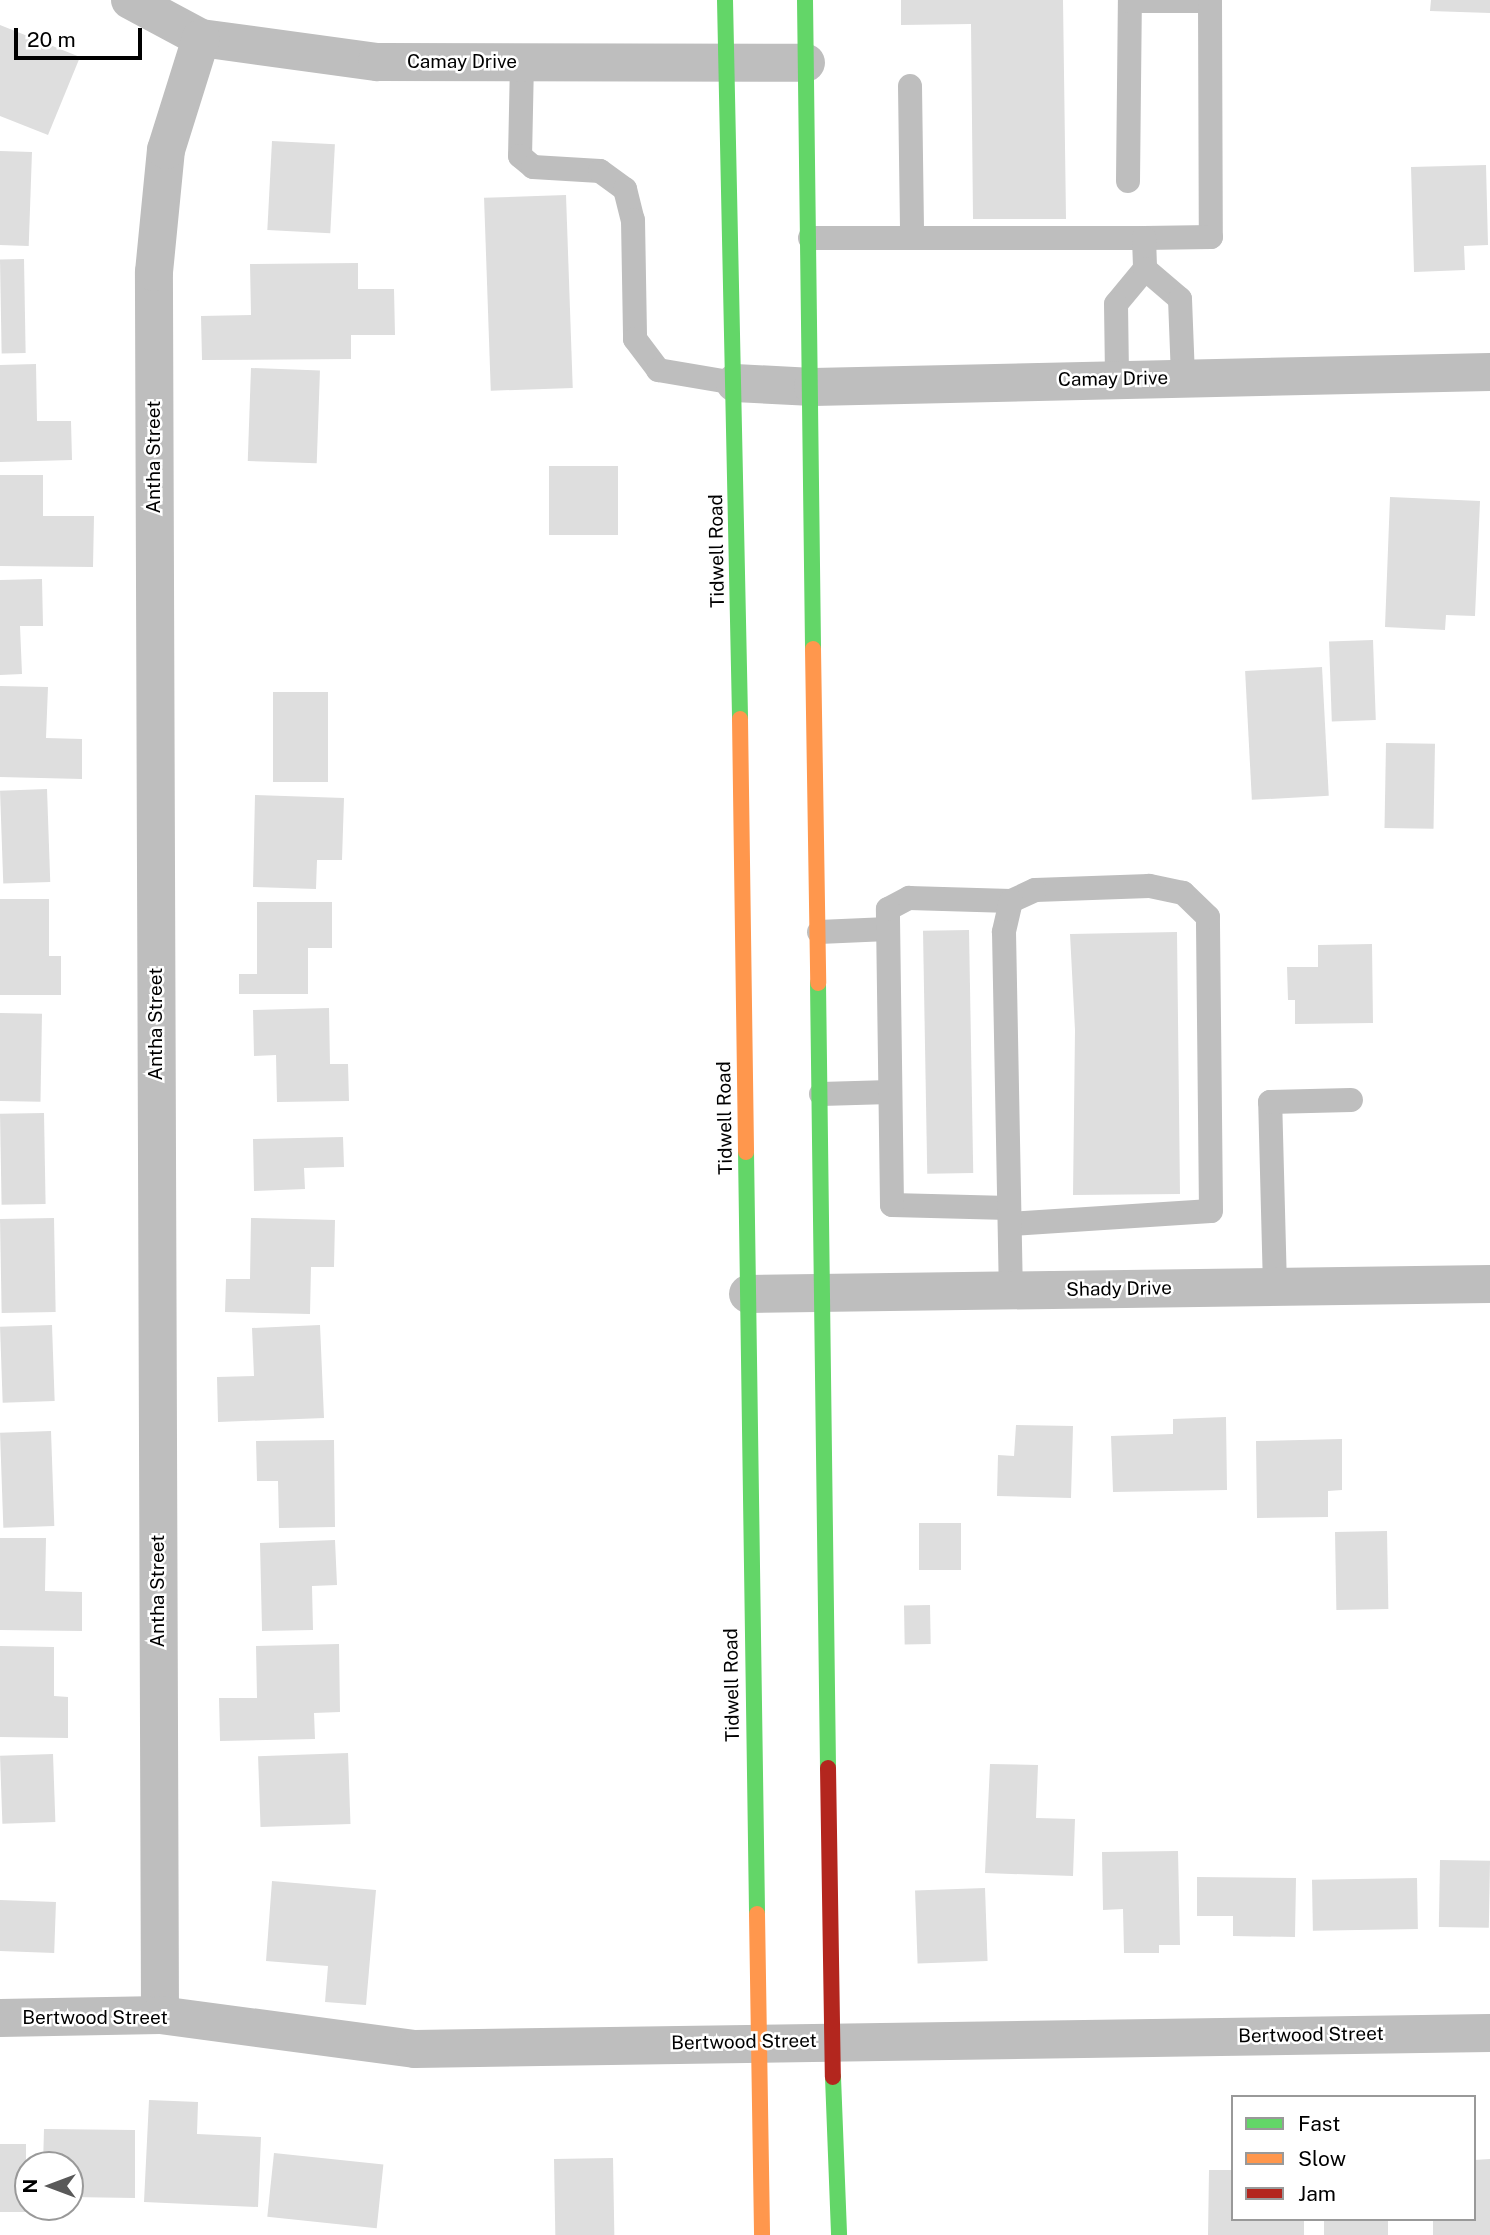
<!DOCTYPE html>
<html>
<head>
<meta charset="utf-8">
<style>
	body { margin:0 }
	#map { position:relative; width:1490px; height:2235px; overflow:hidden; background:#fff; font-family:"Public Sans",sans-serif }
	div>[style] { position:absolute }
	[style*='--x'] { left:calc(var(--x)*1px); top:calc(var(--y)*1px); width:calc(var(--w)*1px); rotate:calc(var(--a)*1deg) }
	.building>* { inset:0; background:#dedede; transform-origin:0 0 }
	.lane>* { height:24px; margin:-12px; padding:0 12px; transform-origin:12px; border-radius:12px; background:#bebebe }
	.street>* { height:38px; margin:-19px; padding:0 19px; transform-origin:19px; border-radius:19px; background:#bebebe }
	.fast>* { height:16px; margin:-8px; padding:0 8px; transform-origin:8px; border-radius:8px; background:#63d668 }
	.slow>* { height:16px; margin:-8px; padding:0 8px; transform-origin:8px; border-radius:8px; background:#ff974d }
	.jam>* { height:16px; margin:-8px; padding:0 8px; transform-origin:8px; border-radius:8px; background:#b3261e }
	span { translate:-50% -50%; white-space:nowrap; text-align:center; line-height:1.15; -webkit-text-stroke:5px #fff; paint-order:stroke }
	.street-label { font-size:19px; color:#000 }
	.legend { position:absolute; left:1231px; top:2095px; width:245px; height:126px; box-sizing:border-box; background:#fff; border:2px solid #999; margin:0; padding:9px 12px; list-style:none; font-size:21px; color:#000 }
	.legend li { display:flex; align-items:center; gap:14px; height:35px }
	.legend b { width:35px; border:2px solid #999 }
	.north { position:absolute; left:14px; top:2151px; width:70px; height:70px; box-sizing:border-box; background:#fff; border:2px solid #999; border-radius:50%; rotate:270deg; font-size:19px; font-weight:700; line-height:28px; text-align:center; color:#000 }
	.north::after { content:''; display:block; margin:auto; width:24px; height:32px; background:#595959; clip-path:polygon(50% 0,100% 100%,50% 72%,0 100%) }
	.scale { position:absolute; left:14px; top:28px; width:128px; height:32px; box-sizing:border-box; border:4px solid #000; border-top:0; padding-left:9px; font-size:21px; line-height:24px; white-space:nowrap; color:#000; -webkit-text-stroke:5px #fff; paint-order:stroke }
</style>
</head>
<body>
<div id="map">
	<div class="building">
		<i style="clip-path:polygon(901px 0,1063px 0,1066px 219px,973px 219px,971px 24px,901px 25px)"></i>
		<i style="clip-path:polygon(1431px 0,1490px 0,1490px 13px,1430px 11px)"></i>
		<i style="clip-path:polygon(0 25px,80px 57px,48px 135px,0 116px)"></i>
		<i style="left:272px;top:141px;width:63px;height:89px;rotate:3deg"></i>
		<i style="left:0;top:151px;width:32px;height:94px;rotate:2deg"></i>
		<i style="clip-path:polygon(1486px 165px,1488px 245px,1464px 246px,1465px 270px,1414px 272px,1411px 167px)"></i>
		<i style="left:566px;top:195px;width:193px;height:82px;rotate:88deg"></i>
		<i style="left:24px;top:259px;width:94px;height:24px;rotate:89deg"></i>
		<i style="clip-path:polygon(358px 263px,358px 289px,394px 289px,395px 335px,351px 335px,351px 359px,202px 360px,201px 316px,251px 315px,250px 264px)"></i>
		<i style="clip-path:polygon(36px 364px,37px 421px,71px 421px,72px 460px,0 462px,0 365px)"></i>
		<i style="left:251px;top:368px;width:69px;height:93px;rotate:2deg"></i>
		<i style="left:549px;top:466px;width:69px;height:69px"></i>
		<i style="clip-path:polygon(0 475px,43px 475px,43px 516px,94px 516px,93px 567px,0 566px)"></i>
		<i style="clip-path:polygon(1390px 497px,1480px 501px,1475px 616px,1446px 615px,1445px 630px,1385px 627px)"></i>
		<i style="clip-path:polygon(42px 579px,43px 626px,20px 626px,22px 674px,0 675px,0 580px)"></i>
		<i style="left:1373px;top:640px;width:80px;height:44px;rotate:88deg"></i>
		<i style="left:1322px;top:667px;width:129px;height:77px;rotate:87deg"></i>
		<i style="clip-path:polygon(0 686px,48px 687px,46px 738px,82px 739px,82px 779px,0 777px)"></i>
		<i style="left:273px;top:692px;width:55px;height:90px"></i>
		<i style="left:1386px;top:743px;width:49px;height:85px;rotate:1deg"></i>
		<i style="left:47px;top:789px;width:93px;height:47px;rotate:88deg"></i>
		<i style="clip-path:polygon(255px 795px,344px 798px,342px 860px,317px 860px,316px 889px,253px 887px)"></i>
		<i style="clip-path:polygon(0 899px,49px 899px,49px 956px,61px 956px,61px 995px,0 995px)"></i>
		<i style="clip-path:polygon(257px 902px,332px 902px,332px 948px,308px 948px,308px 994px,239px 994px,239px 974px,257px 974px)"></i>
		<i style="left:969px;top:930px;width:243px;height:46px;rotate:89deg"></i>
		<i style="clip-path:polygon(1177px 932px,1180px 1194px,1073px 1195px,1075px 1030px,1070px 934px)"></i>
		<i style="clip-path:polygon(1372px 944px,1373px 1023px,1295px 1024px,1295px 1000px,1288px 1000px,1287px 967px,1318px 967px,1318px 945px)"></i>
		<i style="clip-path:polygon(329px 1008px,330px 1064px,348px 1064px,349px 1101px,277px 1102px,276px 1055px,254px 1056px,253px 1010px)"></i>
		<i style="left:0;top:1013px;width:42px;height:88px;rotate:1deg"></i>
		<i style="left:44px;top:1113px;width:91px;height:44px;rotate:89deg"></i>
		<i style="clip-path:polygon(343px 1137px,344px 1167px,304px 1168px,305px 1189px,254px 1191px,253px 1139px)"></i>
		<i style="left:54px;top:1218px;width:94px;height:54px;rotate:89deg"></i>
		<i style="clip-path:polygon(251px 1218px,335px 1220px,334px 1267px,311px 1267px,310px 1314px,225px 1312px,226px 1279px,250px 1279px)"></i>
		<i style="left:52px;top:1325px;width:76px;height:52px;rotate:88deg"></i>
		<i style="clip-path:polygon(320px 1325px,324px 1418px,218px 1422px,217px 1377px,254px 1376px,252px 1328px)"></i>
		<i style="clip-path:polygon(1226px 1417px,1227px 1490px,1113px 1492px,1111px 1436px,1173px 1434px,1173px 1419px)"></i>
		<i style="clip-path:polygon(1016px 1425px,1073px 1426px,1071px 1498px,997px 1496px,998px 1455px,1014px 1456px)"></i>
		<i style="left:51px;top:1431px;width:95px;height:51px;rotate:88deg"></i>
		<i style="clip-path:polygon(1342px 1439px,1342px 1490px,1328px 1491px,1328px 1517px,1257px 1518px,1256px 1441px)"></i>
		<i style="clip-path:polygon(334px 1440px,335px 1527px,279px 1528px,278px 1481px,257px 1481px,256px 1441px)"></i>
		<i style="left:919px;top:1523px;width:42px;height:47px"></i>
		<i style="left:1387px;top:1531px;width:78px;height:52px;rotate:89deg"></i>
		<i style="clip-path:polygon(0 1538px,46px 1538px,45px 1591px,82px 1592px,82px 1631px,0 1630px)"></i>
		<i style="clip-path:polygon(335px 1540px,337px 1585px,312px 1586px,313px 1630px,262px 1631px,260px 1543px)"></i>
		<i style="left:930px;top:1605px;width:39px;height:26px;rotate:89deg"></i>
		<i style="clip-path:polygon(339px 1644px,340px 1712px,314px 1713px,315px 1739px,220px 1741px,219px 1698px,257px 1698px,256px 1646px)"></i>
		<i style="clip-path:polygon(0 1646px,54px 1647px,54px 1696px,68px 1697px,68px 1738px,0 1737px)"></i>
		<i style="left:348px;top:1753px;width:71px;height:90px;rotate:88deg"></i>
		<i style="left:53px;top:1754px;width:68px;height:53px;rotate:88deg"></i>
		<i style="clip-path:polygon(990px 1764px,1038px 1765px,1036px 1818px,1075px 1819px,1073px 1876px,985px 1873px)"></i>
		<i style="clip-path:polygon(1178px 1851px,1180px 1945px,1159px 1945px,1159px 1953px,1124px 1953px,1123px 1909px,1103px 1910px,1102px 1852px)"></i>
		<i style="left:1440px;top:1860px;width:50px;height:67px;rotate:1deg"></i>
		<i style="clip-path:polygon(1197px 1877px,1296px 1878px,1295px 1937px,1233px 1936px,1233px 1916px,1197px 1916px)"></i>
		<i style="left:1417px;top:1878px;width:51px;height:105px;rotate:89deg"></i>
		<i style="clip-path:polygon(272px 1881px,376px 1890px,366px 2005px,325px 2002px,328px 1966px,266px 1961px)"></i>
		<i style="left:985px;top:1888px;width:73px;height:70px;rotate:88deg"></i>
		<i style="left:0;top:1900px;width:56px;height:51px;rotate:2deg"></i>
		<i style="clip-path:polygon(149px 2100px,198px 2102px,197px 2134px,261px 2137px,258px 2207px,144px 2202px)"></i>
		<i style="clip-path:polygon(44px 2129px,135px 2130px,135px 2198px,70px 2197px,70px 2165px,43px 2165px)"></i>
		<i style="left:0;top:2144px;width:26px;height:68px"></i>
		<i style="left:274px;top:2153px;width:110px;height:64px;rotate:6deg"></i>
		<i style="left:613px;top:2158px;width:77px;height:59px;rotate:89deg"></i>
		<i style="clip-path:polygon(1490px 2159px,1490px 2235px,1433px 2235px,1433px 2219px,1474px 2219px,1474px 2160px)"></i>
		<i style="clip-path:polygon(1209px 2170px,1233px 2170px,1233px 2219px,1304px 2219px,1304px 2235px,1208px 2235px)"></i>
		<i style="left:1324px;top:2219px;width:64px;height:16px"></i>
	</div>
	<div class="lane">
		<i style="--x:522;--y:62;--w:94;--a:91.2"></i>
		<i style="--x:520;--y:156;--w:17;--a:40"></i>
		<i style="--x:533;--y:167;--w:67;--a:3.4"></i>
		<i style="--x:600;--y:171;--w:31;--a:36"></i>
		<i style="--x:625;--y:189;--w:32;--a:76"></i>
		<i style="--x:633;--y:220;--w:119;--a:89"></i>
		<i style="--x:635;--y:339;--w:39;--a:53"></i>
		<i style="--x:658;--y:370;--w:78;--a:9.6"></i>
		<i style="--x:910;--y:86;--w:151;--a:89.2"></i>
		<i style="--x:1128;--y:181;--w:180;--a:-89.4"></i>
		<i style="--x:1130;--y:1;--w:80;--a:0"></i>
		<i style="--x:1210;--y:1;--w:236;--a:89.8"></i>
		<i style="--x:1211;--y:237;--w:67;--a:179.1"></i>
		<i style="--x:810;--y:238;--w:334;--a:0"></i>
		<i style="--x:1144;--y:238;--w:31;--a:88"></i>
		<i style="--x:1145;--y:269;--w:45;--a:129.6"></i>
		<i style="--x:1116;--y:304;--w:74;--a:89.2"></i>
		<i style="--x:1145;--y:269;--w:46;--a:40.6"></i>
		<i style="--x:1180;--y:299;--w:79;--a:87.8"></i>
		<i style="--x:819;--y:932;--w:69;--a:-2.5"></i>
		<i style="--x:821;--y:1094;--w:69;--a:-1.7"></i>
		<i style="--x:1009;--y:1208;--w:117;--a:-178.5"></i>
		<i style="--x:892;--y:1205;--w:296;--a:-90.8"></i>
		<i style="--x:888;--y:909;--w:24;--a:-28"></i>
		<i style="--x:909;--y:898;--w:102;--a:1.7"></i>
		<i style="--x:1010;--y:1224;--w:201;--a:-3.7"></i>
		<i style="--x:1211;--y:1211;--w:294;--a:-90.6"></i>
		<i style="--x:1208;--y:917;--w:35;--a:-136"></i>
		<i style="--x:1183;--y:893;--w:35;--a:-168"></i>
		<i style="--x:1149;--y:886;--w:114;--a:178"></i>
		<i style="--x:1035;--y:890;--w:26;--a:155"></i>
		<i style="--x:1011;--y:901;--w:32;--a:103"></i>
		<i style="--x:1004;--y:932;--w:359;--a:88.9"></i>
		<i style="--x:1275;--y:1287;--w:185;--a:-91.5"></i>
		<i style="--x:1270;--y:1102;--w:81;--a:-1.4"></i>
	</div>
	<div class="street">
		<i style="--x:130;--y:0;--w:81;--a:28.2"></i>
		<i style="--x:201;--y:38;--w:178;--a:7.8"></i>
		<i style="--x:377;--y:62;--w:429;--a:0.1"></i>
		<i style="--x:735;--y:383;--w:78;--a:2.9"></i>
		<i style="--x:813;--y:387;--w:677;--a:-1.27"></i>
		<i style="--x:748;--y:1294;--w:742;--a:-0.77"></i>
		<i style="--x:160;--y:2015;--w:1743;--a:-90.2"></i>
		<i style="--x:154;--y:272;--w:123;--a:-84.4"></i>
		<i style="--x:166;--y:150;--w:117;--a:-72.6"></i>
		<i style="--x:0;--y:2018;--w:160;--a:-1.1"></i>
		<i style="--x:160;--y:2015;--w:257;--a:7.6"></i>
		<i style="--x:415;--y:2049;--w:1075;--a:-0.85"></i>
	</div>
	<div class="fast">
		<i style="--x:725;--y:0;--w:719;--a:88.8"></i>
		<i style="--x:805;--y:0;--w:649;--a:89.29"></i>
		<i style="--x:818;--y:983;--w:785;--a:89.27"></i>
		<i style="--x:746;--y:1152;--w:762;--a:89.17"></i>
		<i style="--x:833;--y:2077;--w:158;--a:87.8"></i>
	</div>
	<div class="slow">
		<i style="--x:813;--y:649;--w:334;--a:89.1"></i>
		<i style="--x:740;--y:719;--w:433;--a:89.2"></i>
		<i style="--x:757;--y:1914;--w:321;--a:89.1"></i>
	</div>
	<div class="jam">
		<i style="--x:828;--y:1768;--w:309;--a:89.1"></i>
	</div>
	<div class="street-label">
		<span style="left:462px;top:62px">Camay Drive</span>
		<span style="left:1113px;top:379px;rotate:-1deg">Camay Drive</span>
		<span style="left:154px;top:457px;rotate:-90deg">Antha Street</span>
		<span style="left:717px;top:551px;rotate:-91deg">Tidwell Road</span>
		<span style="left:156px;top:1024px;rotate:-90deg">Antha Street</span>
		<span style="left:725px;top:1118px;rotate:-91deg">Tidwell Road</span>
		<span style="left:1119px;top:1289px;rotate:-1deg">Shady Drive</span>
		<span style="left:158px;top:1591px;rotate:-90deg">Antha Street</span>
		<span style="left:732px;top:1685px;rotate:-91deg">Tidwell Road</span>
		<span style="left:95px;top:2018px">Bertwood Street</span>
		<span style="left:1311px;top:2035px;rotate:-1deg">Bertwood Street</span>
		<span style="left:744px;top:2042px;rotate:-1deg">Bertwood Street</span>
	</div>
	<ul class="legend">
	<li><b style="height:9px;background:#63d668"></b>Fast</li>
	<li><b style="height:9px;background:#ff974d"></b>Slow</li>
	<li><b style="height:9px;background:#b3261e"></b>Jam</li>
	</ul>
	<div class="north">N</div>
	<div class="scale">20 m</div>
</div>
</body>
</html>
